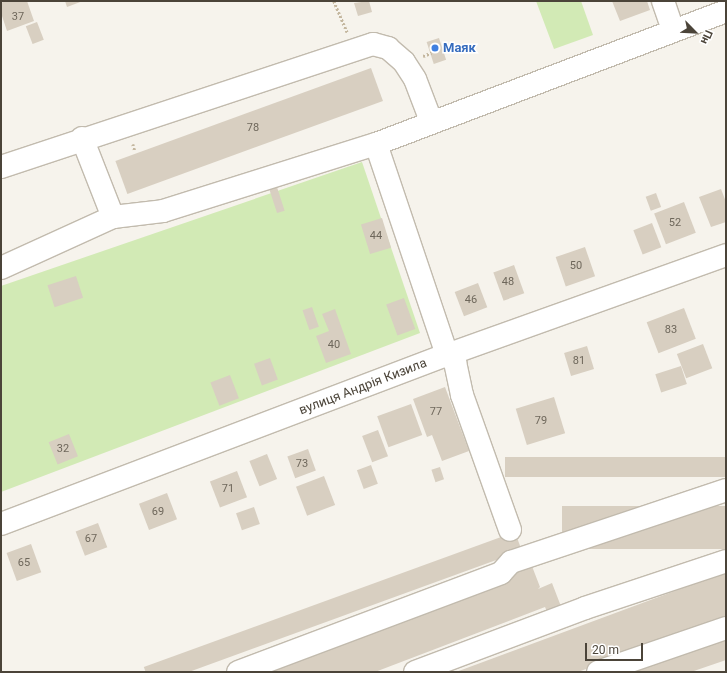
<!DOCTYPE html>
<html>
<head>
<meta charset="utf-8">
<style>
	body { margin:0 }
	#map { position:relative; width:727px; height:673px; overflow:hidden; background:#f6f3ec; font-family:Roboto,sans-serif }
	div>[style] { position:absolute }
	[style*='--x'] { left:calc(var(--x)*1px); top:calc(var(--y)*1px); width:calc(var(--w)*1px); rotate:calc(var(--a)*1deg) }
	.green>* { inset:0; background:#d2eab5 }
	.building>* { inset:0; background:#d8cfc1; transform-origin:0 0 }
	.path>* { height:2.5px; margin-top:-1.25px; transform-origin:0; background:repeating-linear-gradient(90deg,#c4b79f 0 2px,transparent 0 4px) }
	.roads { filter:drop-shadow(1px 0 #c2bbae) drop-shadow(-1px 0 #c2bbae) drop-shadow(0 1px #c2bbae) drop-shadow(0 -1px #c2bbae) }
	.minor>* { height:22px; margin:-11px; padding:0 11px; transform-origin:11px; border-radius:11px; background:#fff }
	.dots>* { width:11px; height:11px; translate:-50% -50%; box-sizing:border-box; border:2px solid #fff; border-radius:50% }
	span { translate:-50% -50%; white-space:nowrap; text-align:center; line-height:1.15; -webkit-text-stroke:3px #fff; paint-order:stroke }
	.number-label { font-size:11px; color:#6e675b }
	.number-label span { -webkit-text-stroke-width:0 }
	.shop-label { font-size:13px; color:#366cbe; font-weight:700 }
	.left { translate:0 -50%; text-align:left }
	.street-label { font-size:13px; color:#4b4439 }
	.frame { position:absolute; inset:0; border:2px solid #4b4439; pointer-events:none }
	.north { position:absolute; left:675px; top:12px; width:40px; height:40px; -webkit-text-stroke:3px #fff; paint-order:stroke; rotate:114deg; font-size:11px; font-weight:700; line-height:16px; text-align:center; color:#4b4439 }
	.north::after { content:''; display:block; margin:auto; width:14px; height:18px; background:#4b4439; clip-path:polygon(50% 0,100% 100%,50% 72%,0 100%) }
	.scale { position:absolute; left:585px; top:643px; width:58px; height:18px; box-sizing:border-box; border:2px solid #4b4439; border-top:0; padding-left:5px; font-size:12px; line-height:14px; white-space:nowrap; color:#4b4439; -webkit-text-stroke:3px #fff; paint-order:stroke }
</style>
</head>
<body>
<div id="map">
	<div class="green">
		<i style="clip-path:polygon(536px 1px,581px 1px,593px 35px,554px 49px)"></i>
		<i style="clip-path:polygon(362px 162px,420px 333px,1px 492px,1px 286px)"></i>
	</div>
	<div class="building">
		<i style="clip-path:polygon(5px 1px,27px 1px,34px 21px,7px 31px,1px 13px,1px 3px)"></i>
		<i style="clip-path:polygon(65px 1px,83px 1px,67px 7px)"></i>
		<i style="clip-path:polygon(369px 1px,372px 12px,358px 16px,354px 3px)"></i>
		<i style="clip-path:polygon(612px 1px,647px 1px,650px 10px,620px 21px)"></i>
		<i style="left:37px;top:22px;width:19px;height:12px;rotate:69deg"></i>
		<i style="left:439px;top:38px;width:23px;height:13px;rotate:72deg"></i>
		<i style="left:371px;top:68px;width:35px;height:272px;rotate:70deg"></i>
		<i style="left:276px;top:184px;width:28px;height:8px;rotate:72deg"></i>
		<i style="clip-path:polygon(721px 189px,726px 202px,726px 222px,711px 227px,699px 197px)"></i>
		<i style="left:656px;top:193px;width:15px;height:11px;rotate:70deg"></i>
		<i style="left:684px;top:202px;width:33px;height:32px;rotate:69deg"></i>
		<i style="left:382px;top:218px;width:31px;height:22px;rotate:73deg"></i>
		<i style="left:652px;top:223px;width:26px;height:20px;rotate:69deg"></i>
		<i style="left:585px;top:247px;width:31px;height:31px;rotate:71deg"></i>
		<i style="left:514px;top:265px;width:30px;height:22px;rotate:70deg"></i>
		<i style="left:76px;top:276px;width:23px;height:30px;rotate:72deg"></i>
		<i style="left:478px;top:283px;width:26px;height:25px;rotate:69deg"></i>
		<i style="left:404px;top:298px;width:33px;height:19px;rotate:70deg"></i>
		<i style="left:312px;top:307px;width:21px;height:10px;rotate:71deg"></i>
		<i style="left:684px;top:308px;width:33px;height:40px;rotate:69deg"></i>
		<i style="clip-path:polygon(335px 309px,351px 354px,326px 363px,316px 336px,329px 331px,322px 314px)"></i>
		<i style="left:703px;top:344px;width:26px;height:28px;rotate:69deg"></i>
		<i style="left:587px;top:346px;width:24px;height:24px;rotate:73deg"></i>
		<i style="left:270px;top:358px;width:23px;height:17px;rotate:70deg"></i>
		<i style="left:681px;top:366px;width:19px;height:27px;rotate:72deg"></i>
		<i style="left:230px;top:375px;width:25px;height:21px;rotate:69deg"></i>
		<i style="clip-path:polygon(445px 387px,469px 451px,442px 461px,432px 435px,427px 437px,413px 399px)"></i>
		<i style="left:554px;top:397px;width:38px;height:40px;rotate:73deg"></i>
		<i style="left:411px;top:404px;width:33px;height:36px;rotate:70deg"></i>
		<i style="left:378px;top:430px;width:28px;height:17px;rotate:69deg"></i>
		<i style="left:69px;top:434px;width:24px;height:22px;rotate:68deg"></i>
		<i style="left:308px;top:449px;width:23px;height:22px;rotate:70deg"></i>
		<i style="left:267px;top:454px;width:27px;height:19px;rotate:68deg"></i>
		<i style="left:726px;top:457px;width:20px;height:221px;rotate:90deg"></i>
		<i style="left:371px;top:465px;width:20px;height:15px;rotate:70deg"></i>
		<i style="left:440px;top:467px;width:13px;height:9px;rotate:72deg"></i>
		<i style="left:237px;top:471px;width:28px;height:29px;rotate:69deg"></i>
		<i style="left:324px;top:476px;width:31px;height:30px;rotate:69deg"></i>
		<i style="left:167px;top:493px;width:28px;height:30px;rotate:69deg"></i>
		<i style="left:726px;top:506px;width:43px;height:164px;rotate:90deg"></i>
		<i style="left:254px;top:507px;width:18px;height:19px;rotate:71deg"></i>
		<i style="left:98px;top:523px;width:26px;height:24px;rotate:69deg"></i>
		<i style="left:515px;top:532px;width:20px;height:395px;rotate:70deg"></i>
		<i style="left:31px;top:544px;width:30px;height:26px;rotate:70deg"></i>
		<i style="clip-path:polygon(530px 561px,540px 587px,538px 589px,552px 583px,562px 609px,548px 614px,545px 607px,375px 672px,260px 672px)"></i>
		<i style="clip-path:polygon(726px 572px,726px 617px,578px 672px,456px 672px)"></i>
		<i style="clip-path:polygon(726px 639px,726px 660px,691px 672px,629px 672px)"></i>
	</div>
	<div class="path">
		<i style="--x:334;--y:1;--w:34;--a:67"></i>
		<i style="--x:423;--y:56;--w:9;--a:-21"></i>
		<i style="--x:133;--y:144;--w:7;--a:74"></i>
	</div>
	<div class="roads">
		<div class="minor">
			<i style="--x:663;--y:1;--w:31;--a:71"></i>
			<i style="--x:82;--y:138;--w:85;--a:68.6"></i>
			<i style="--x:376;--y:144;--w:223;--a:71.4"></i>
			<i style="--x:447;--y:355;--w:11;--a:41"></i>
			<i style="--x:455;--y:362;--w:34;--a:78"></i>
			<i style="--x:462;--y:395;--w:143;--a:70.4"></i>
			<i style="--x:1;--y:167;--w:392;--a:-18.3"></i>
			<i style="--x:373;--y:44;--w:16;--a:15"></i>
			<i style="--x:388;--y:48;--w:21;--a:41"></i>
			<i style="--x:404;--y:62;--w:20;--a:57"></i>
			<i style="--x:415;--y:79;--w:45;--a:69.1"></i>
			<i style="--x:1;--y:268;--w:123;--a:-24.5"></i>
			<i style="--x:113;--y:217;--w:50;--a:-6.8"></i>
			<i style="--x:163;--y:211;--w:223;--a:-17.5"></i>
			<i style="--x:376;--y:144;--w:374;--a:-20.8"></i>
			<i style="--x:1;--y:524;--w:477;--a:-20.8"></i>
			<i style="--x:447;--y:355;--w:296;--a:-19.7"></i>
			<i style="--x:238;--y:672;--w:281;--a:-20.6"></i>
			<i style="--x:501;--y:573;--w:15;--a:-48"></i>
			<i style="--x:511;--y:562;--w:227;--a:-18.5"></i>
			<i style="--x:415;--y:672;--w:182;--a:-20.6"></i>
			<i style="--x:585;--y:608;--w:149;--a:-18.4"></i>
			<i style="--x:598;--y:672;--w:135;--a:-19"></i>
		</div>
	</div>
	<div class="dots">
		<i style="left:435px;top:48px;background:#3f7fe0"></i>
	</div>
	<div class="number-label">
		<span style="left:18px;top:17px">37</span>
		<span style="left:253px;top:128px">78</span>
		<span style="left:675px;top:223px">52</span>
		<span style="left:376px;top:236px">44</span>
		<span style="left:576px;top:266px">50</span>
		<span style="left:508px;top:282px">48</span>
		<span style="left:471px;top:300px">46</span>
		<span style="left:671px;top:330px">83</span>
		<span style="left:334px;top:345px">40</span>
		<span style="left:579px;top:361px">81</span>
		<span style="left:436px;top:412px">77</span>
		<span style="left:541px;top:421px">79</span>
		<span style="left:63px;top:449px">32</span>
		<span style="left:302px;top:464px">73</span>
		<span style="left:228px;top:489px">71</span>
		<span style="left:158px;top:512px">69</span>
		<span style="left:91px;top:539px">67</span>
		<span style="left:24px;top:563px">65</span>
	</div>
	<div class="shop-label">
		<span class="left" style="left:443px;top:48px">Маяк</span>
	</div>
	<div class="street-label">
		<span style="left:363px;top:387px;rotate:-21deg">вулиця Андрія Кизила</span>
	</div>
	<div class="frame"></div>
	<div class="north">Пн</div>
	<div class="scale">20 m</div>
</div>
</body>
</html>
